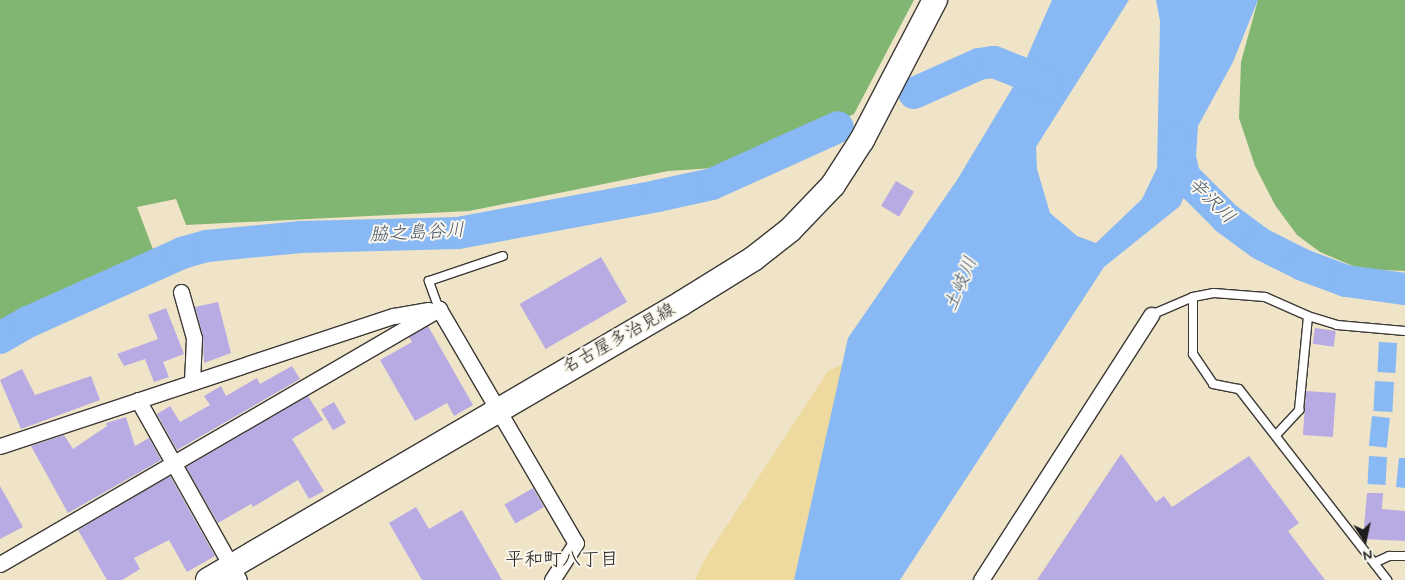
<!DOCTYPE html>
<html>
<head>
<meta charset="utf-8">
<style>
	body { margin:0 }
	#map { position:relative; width:1405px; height:580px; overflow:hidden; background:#efe4c7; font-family:Mynerve,"Klee One",sans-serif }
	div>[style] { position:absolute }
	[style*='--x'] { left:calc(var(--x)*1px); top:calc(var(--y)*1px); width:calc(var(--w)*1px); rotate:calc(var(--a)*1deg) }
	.forest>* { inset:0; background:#81b672 }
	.sand>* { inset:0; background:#eeda9e }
	.water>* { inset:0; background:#88b9f4; transform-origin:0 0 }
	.river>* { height:32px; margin:-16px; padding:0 16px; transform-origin:16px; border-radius:16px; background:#88b9f4 }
	.building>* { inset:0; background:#b8abe3; transform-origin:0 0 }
	.roads { filter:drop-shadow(1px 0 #3c3a36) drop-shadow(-1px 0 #3c3a36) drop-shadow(0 1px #3c3a36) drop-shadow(0 -1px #3c3a36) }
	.service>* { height:8px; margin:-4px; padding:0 4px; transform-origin:4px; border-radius:4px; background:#fff }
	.minor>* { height:15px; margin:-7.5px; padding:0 7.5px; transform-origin:7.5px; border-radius:7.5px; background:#fff }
	.primary>* { height:24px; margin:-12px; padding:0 12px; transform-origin:12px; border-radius:12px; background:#fff }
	span { translate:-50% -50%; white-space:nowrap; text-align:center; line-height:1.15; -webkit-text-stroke:4px #fbf7ec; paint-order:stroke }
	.street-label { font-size:18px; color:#1c1c1c }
	.water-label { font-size:19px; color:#475b72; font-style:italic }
	.neighbourhood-label { font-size:19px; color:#1c1c1c }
	.north { position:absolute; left:1340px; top:515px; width:50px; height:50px; -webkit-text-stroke:4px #fbf7ec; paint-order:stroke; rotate:170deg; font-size:14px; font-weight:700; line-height:20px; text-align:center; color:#1c1c1c }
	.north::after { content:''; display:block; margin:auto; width:18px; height:22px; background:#1c1c1c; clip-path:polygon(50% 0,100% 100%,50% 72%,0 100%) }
</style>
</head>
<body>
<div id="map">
	<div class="forest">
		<i style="clip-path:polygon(0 0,914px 0,854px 114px,743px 166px,668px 171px,469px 211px,186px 225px,176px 199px,137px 207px,154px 252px,0 326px)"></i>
		<i style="clip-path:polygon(1258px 0,1405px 0,1405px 271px,1360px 269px,1320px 252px,1297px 235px,1275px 205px,1255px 166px,1239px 118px,1241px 62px)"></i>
	</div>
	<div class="sand">
		<i style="clip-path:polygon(843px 364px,794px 580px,695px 580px,705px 559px,828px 371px)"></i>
	</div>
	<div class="water">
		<i style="clip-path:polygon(1052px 0,1129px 0,1036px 147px,1037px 169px,1050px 213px,1077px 236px,1096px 243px,1142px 199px,1157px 168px,1160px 21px,1156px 0,1258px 0,1233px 62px,1198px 126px,1195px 171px,1180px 206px,1104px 267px,900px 580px,794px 580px,848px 338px,957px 180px,1016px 82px)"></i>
		<i style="left:1379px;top:342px;width:18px;height:30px;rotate:3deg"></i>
		<i style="left:1375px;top:381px;width:19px;height:30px;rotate:3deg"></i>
		<i style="left:1372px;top:416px;width:18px;height:30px;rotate:6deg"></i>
		<i style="left:1369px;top:456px;width:18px;height:28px;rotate:3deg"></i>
		<i style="clip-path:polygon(1399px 458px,1405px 458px,1405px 488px,1396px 487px)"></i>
	</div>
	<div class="river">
		<i style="--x:914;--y:93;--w:71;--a:-24"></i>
		<i style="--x:979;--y:64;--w:15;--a:-8"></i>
		<i style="--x:994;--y:62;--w:57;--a:21.6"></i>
		<i style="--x:1176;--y:142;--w:36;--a:76"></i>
		<i style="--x:1185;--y:177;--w:59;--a:45"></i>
		<i style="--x:1227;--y:219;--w:42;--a:36.3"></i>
		<i style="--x:1261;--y:244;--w:47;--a:26.6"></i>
		<i style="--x:1303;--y:265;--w:46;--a:20.4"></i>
		<i style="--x:1346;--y:281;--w:60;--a:7.7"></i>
		<i style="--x:0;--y:338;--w:32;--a:-30"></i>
		<i style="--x:28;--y:322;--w:169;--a:-24.1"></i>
		<i style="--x:182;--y:253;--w:26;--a:-16"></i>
		<i style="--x:207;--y:246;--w:94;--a:-5.5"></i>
		<i style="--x:301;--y:237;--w:157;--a:-1.5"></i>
		<i style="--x:458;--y:233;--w:202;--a:-10.5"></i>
		<i style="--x:657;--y:196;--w:56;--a:-12.3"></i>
		<i style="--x:712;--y:184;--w:138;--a:-24.3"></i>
	</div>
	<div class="building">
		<i style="left:896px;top:181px;width:21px;height:29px;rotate:31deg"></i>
		<i style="left:601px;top:257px;width:52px;height:94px;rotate:60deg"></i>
		<i style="clip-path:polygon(218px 302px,231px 353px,204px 363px,203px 336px,195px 307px)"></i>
		<i style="clip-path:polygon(166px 308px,184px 354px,163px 362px,169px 377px,154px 382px,145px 359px,124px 366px,117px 354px,158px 339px,148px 315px)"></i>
		<i style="clip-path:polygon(428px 326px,473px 405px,454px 416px,447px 403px,415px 421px,380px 360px,412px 342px,409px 337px)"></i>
		<i style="left:1315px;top:328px;width:21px;height:16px;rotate:8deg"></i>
		<i style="clip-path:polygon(292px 366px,300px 379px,177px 450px,157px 414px,170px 406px,180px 422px,210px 405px,204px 396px,221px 386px,226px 396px,257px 378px,260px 384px)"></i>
		<i style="clip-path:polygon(22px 369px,35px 395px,91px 376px,100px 400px,21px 429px,0 380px)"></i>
		<i style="left:1306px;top:391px;width:30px;height:44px;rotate:4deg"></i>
		<i style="clip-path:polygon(308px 396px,323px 420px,292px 439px,324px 491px,309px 499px,298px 480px,253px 507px,251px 504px,218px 523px,186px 467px)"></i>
		<i style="left:334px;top:402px;width:24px;height:15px;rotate:60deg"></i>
		<i style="clip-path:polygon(126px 417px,135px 446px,149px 438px,161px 460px,68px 513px,31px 446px,64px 435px,73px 449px,107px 426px,106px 423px)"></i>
		<i style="clip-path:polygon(1121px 454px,1156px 502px,1164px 496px,1172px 507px,1249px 456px,1299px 523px,1288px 531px,1325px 580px,1037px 580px)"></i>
		<i style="clip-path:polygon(170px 476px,215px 556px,187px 572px,169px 540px,134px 558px,140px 569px,122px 580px,107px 580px,78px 530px)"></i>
		<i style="clip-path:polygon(0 486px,23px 527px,0 539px)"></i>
		<i style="left:533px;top:488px;width:22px;height:33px;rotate:60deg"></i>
		<i style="clip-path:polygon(1367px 493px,1383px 493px,1382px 509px,1405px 511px,1405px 541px,1363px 539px)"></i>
		<i style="clip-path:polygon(416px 507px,429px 529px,462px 510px,502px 580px,422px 580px,389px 523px)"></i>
	</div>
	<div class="roads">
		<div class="service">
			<i style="--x:1193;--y:297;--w:57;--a:90"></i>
			<i style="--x:1193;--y:354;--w:36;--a:56"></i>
			<i style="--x:1213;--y:384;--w:26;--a:11"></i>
			<i style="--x:1239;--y:389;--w:242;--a:52.2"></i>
			<i style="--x:439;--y:309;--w:30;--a:-110"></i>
			<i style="--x:429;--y:281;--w:78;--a:-18.7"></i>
			<i style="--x:1151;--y:315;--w:46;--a:-23.2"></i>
			<i style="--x:1193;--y:297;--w:21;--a:-11"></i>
			<i style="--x:1214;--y:293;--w:51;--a:4.5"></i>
			<i style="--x:1265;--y:297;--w:47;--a:23.8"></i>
			<i style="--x:1308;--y:316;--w:30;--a:17"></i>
			<i style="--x:1337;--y:325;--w:68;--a:5"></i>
			<i style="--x:1277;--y:434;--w:33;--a:-47"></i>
			<i style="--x:1299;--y:410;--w:94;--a:-84.5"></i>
			<i style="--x:1374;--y:563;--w:17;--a:-25"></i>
			<i style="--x:1389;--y:556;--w:16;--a:0"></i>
		</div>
		<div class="minor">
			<i style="--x:181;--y:292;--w:48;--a:74.2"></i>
			<i style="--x:194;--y:338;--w:44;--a:92.6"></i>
			<i style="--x:439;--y:309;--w:271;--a:59.7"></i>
			<i style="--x:576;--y:543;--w:44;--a:123"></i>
			<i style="--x:138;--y:400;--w:206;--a:60.7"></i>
			<i style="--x:0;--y:446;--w:415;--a:-18.3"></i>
			<i style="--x:394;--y:316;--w:35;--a:-10"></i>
			<i style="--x:0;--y:564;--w:508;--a:-30.15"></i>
			<i style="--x:981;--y:580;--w:315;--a:-57.3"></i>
		</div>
		<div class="primary">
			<i style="--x:208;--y:580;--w:549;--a:-30.3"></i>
			<i style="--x:682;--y:303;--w:84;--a:-31.8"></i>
			<i style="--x:753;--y:259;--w:47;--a:-38.1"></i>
			<i style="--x:790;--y:230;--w:62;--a:-46.3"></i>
			<i style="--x:833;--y:185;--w:54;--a:-57.2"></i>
			<i style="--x:862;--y:140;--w:158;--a:-62.5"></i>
		</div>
	</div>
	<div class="street-label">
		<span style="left:619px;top:339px;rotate:-29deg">名古屋多治見線</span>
	</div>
	<div class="water-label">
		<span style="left:1211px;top:201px;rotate:44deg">辛沢川</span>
		<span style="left:417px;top:233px;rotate:-3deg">脇之島谷川</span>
		<span style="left:961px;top:284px;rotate:-67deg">土岐川</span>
	</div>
	<div class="neighbourhood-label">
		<span style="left:562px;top:560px">平和町八丁目</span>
	</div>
	<div class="north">N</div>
</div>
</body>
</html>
